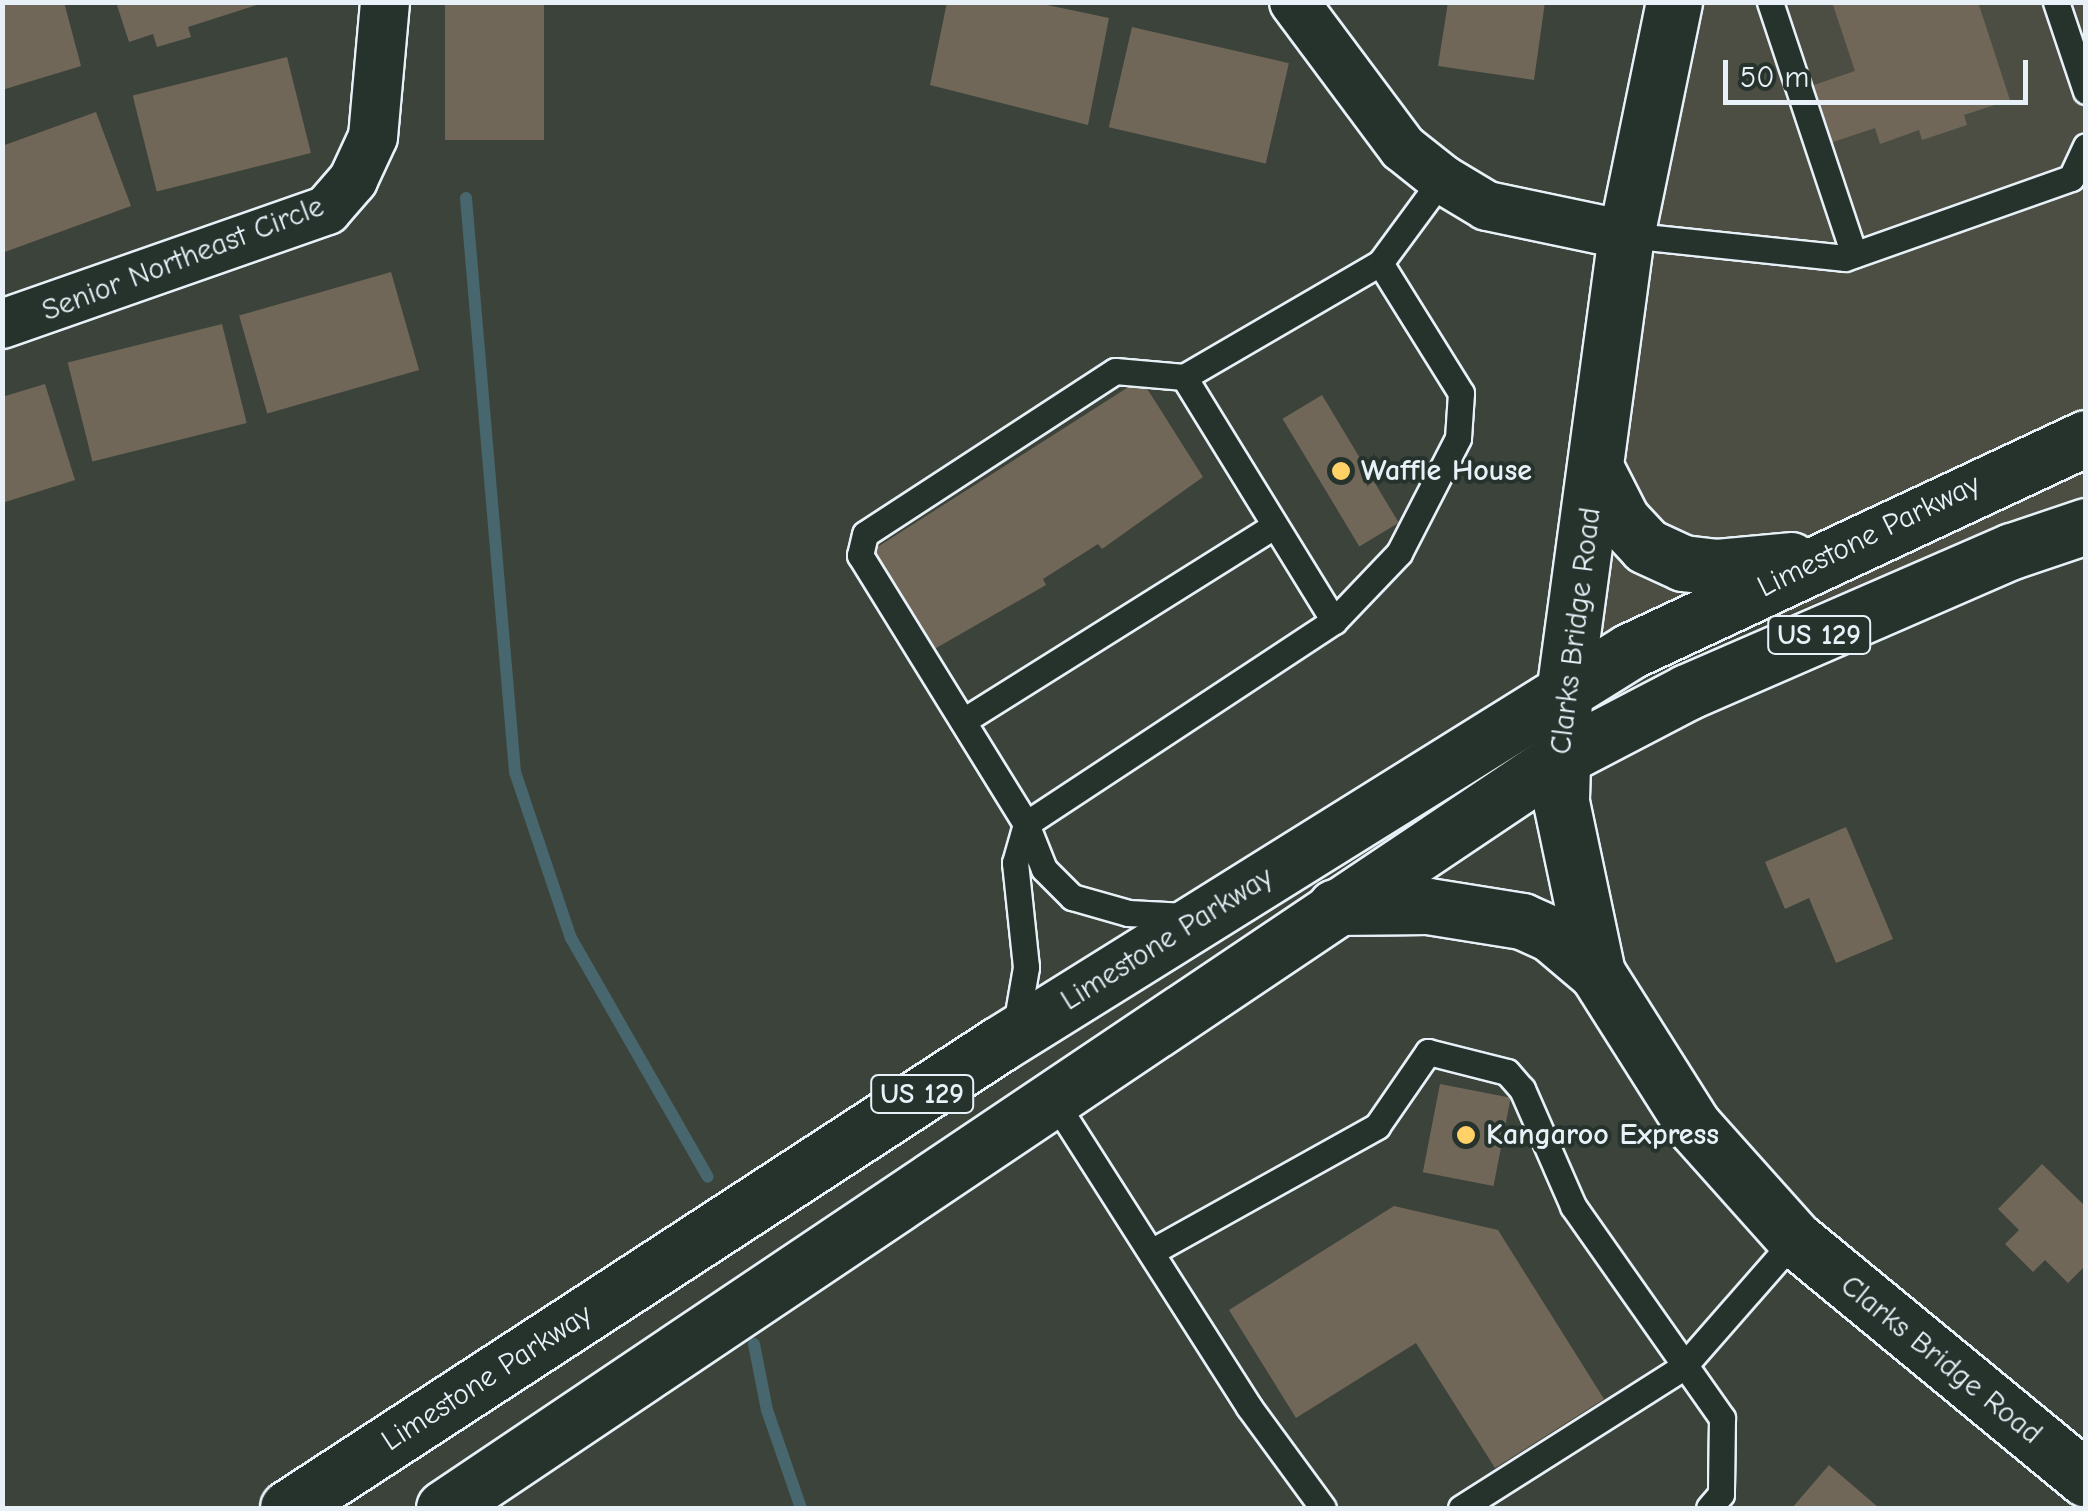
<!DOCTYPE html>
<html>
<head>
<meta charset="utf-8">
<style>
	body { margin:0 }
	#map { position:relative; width:2088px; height:1511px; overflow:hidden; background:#3c433a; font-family:"Comic Neue",sans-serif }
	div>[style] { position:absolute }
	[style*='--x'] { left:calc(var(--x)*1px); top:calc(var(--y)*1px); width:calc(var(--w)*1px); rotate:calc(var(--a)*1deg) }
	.built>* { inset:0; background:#4c4e43 }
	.stream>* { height:12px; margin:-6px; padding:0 6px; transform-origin:6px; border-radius:6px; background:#47666d }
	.building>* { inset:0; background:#716759; transform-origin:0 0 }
	.roads { filter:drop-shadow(2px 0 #e8f1f8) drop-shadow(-2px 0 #e8f1f8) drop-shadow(0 2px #e8f1f8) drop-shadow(0 -2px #e8f1f8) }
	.service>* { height:25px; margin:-12.5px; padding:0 12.5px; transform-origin:12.5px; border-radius:12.5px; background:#26332d }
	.minor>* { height:48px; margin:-24px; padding:0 24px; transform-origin:24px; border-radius:24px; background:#26332d }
	.secondary>* { height:55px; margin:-27.5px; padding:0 27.5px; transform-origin:27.5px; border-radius:27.5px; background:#26332d }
	.primary>* { height:55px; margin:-27.5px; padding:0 27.5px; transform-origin:27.5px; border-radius:27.5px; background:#26332d }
	.dots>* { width:28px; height:28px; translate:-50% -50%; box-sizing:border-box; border:5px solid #26332d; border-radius:50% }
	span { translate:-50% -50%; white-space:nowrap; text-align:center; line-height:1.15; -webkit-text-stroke:8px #26332d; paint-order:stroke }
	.shield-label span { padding:2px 8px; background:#26332d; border:2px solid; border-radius:8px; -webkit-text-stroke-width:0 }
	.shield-label { font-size:28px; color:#e8f1f8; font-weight:700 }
	.street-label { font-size:30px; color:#e8f1f8 }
	.poi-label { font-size:30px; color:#e8f1f8; font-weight:700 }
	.left { translate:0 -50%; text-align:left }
	.frame { position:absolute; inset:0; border:5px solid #e8f1f8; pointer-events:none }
	.scale { position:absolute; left:1723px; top:60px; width:305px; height:45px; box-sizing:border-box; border:5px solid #e8f1f8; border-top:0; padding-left:12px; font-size:30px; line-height:35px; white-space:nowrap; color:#e8f1f8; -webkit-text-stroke:8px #26332d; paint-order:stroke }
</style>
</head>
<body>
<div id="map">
	<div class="built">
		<i style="clip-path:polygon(1670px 3px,2085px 3px,2085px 499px,1588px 690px)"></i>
	</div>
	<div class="stream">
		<i style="--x:466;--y:198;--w:576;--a:85.12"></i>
		<i style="--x:515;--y:772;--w:175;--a:71.4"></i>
		<i style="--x:571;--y:938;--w:275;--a:60.2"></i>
		<i style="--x:754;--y:1344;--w:67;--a:78.9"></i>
		<i style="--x:767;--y:1410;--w:104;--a:70.9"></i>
	</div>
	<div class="building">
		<i style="clip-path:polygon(2px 2px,64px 2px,81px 66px,2px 90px)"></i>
		<i style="clip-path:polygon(116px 2px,263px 2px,263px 3px,188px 27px,191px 37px,157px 47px,153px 34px,129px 42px)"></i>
		<i style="left:445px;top:2px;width:99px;height:138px"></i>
		<i style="clip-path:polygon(947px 2px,1033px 2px,1109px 18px,1088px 125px,930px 85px)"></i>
		<i style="clip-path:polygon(1448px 2px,1545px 2px,1534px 80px,1438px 66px)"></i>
		<i style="clip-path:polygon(1832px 2px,1978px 2px,2010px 100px,1964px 115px,1967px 125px,1922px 140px,1919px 130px,1880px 144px,1875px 128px,1824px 145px,1805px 88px,1855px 71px)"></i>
		<i style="left:1132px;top:27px;width:161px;height:103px;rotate:13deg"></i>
		<i style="left:287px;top:57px;width:99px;height:159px;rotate:76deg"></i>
		<i style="clip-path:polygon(96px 112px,131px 206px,2px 253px,2px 146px)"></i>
		<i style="left:391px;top:272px;width:102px;height:158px;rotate:74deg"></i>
		<i style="left:222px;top:324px;width:102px;height:159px;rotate:76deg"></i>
		<i style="clip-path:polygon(1141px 379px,1203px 477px,1102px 549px,1098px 544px,1043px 579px,1046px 585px,931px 651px,868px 553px)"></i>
		<i style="clip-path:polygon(45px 384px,75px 480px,2px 503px,2px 397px)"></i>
		<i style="left:1322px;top:395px;width:149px;height:46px;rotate:59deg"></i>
		<i style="clip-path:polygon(1846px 827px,1893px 939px,1836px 963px,1809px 898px,1785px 909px,1765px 862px)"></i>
		<i style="left:1440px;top:1084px;width:72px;height:90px;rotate:11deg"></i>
		<i style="clip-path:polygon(2042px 1164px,2086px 1207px,2086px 1265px,2068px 1283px,2045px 1260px,2033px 1272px,2005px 1244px,2019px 1230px,1998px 1209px)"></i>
		<i style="clip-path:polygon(1394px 1206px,1498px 1230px,1604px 1399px,1495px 1468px,1416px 1343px,1296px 1418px,1229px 1310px)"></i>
		<i style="clip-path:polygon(1829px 1465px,1879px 1508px,1792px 1508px)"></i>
	</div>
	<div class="roads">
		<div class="service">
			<i style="--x:1770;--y:2;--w:266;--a:71.6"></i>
			<i style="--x:2056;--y:2;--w:94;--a:71.4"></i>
			<i style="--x:1626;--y:235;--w:220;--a:6"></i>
			<i style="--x:1845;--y:258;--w:240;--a:-19.5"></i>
			<i style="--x:2071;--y:178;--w:35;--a:-65"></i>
			<i style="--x:1184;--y:377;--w:69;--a:-175"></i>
			<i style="--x:1115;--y:371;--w:298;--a:146.9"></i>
			<i style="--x:865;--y:534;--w:22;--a:103"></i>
			<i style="--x:860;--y:555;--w:316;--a:58.3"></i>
			<i style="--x:1026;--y:824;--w:48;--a:68.2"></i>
			<i style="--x:1044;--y:869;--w:40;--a:45"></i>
			<i style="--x:1072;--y:897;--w:58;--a:15.9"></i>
			<i style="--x:1128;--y:913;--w:58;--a:3"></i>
			<i style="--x:1334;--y:621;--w:94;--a:-46.3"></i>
			<i style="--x:1399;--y:553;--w:129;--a:-62.8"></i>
			<i style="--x:1458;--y:438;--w:45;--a:-86.2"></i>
			<i style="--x:1461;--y:393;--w:153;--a:-121.9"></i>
			<i style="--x:963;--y:721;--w:367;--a:-32.1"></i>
			<i style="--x:1015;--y:1031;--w:65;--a:-80.2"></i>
			<i style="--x:1026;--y:967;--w:105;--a:-96"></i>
			<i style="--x:1015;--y:863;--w:41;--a:-74.2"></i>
			<i style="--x:1026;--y:824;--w:369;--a:-33.4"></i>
			<i style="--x:1334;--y:621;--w:286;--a:-121.6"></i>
			<i style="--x:1184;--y:377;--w:227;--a:-30.2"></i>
			<i style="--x:1380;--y:263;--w:104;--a:-53.6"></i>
			<i style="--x:1051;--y:1096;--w:369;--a:57.5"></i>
			<i style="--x:1249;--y:1407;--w:125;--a:53.8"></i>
			<i style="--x:1151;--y:1252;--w:259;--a:-29.1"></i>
			<i style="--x:1377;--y:1126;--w:90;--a:-55.4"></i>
			<i style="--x:1428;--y:1052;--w:81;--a:14.2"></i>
			<i style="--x:1507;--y:1072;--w:23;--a:49"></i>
			<i style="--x:1522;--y:1089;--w:128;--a:66.4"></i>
			<i style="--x:1573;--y:1206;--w:259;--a:54.9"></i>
			<i style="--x:1722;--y:1418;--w:76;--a:90.8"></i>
			<i style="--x:1721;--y:1494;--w:18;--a:131"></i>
			<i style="--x:1461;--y:1508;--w:263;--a:-32.4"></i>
			<i style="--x:1683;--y:1367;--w:170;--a:-48.8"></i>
		</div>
		<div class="minor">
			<i style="--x:1294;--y:2;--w:182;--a:53.3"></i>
			<i style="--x:1403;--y:148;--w:50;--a:38.5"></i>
			<i style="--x:1442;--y:179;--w:52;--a:31"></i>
			<i style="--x:1487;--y:206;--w:142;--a:11.8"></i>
			<i style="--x:2;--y:324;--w:344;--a:-19.3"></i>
			<i style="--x:327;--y:210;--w:40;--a:-49"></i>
			<i style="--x:353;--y:180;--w:47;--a:-65.1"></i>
			<i style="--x:373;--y:137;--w:136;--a:-84.9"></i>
		</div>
		<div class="secondary">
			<i style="--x:1674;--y:2;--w:238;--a:101.6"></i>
			<i style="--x:1626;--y:235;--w:461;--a:97.7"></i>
			<i style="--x:1564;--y:692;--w:110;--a:91.6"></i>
			<i style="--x:1561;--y:802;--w:175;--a:78.1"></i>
			<i style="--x:1597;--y:973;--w:180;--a:57.7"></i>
			<i style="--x:1693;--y:1125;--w:153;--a:48.2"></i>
			<i style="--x:1795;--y:1239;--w:377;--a:39.5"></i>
		</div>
		<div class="primary">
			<i style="--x:1595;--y:467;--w:59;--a:63"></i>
			<i style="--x:1622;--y:520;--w:35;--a:47"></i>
			<i style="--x:1646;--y:546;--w:41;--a:24.7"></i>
			<i style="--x:1683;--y:563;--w:34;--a:7"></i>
			<i style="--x:1717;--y:567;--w:74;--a:-5.4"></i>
			<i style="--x:1335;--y:907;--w:93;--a:-0.6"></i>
			<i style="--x:1428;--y:906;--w:95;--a:9.1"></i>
			<i style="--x:1522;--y:921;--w:32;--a:24"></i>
			<i style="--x:1551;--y:934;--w:60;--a:40.3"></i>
			<i style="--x:288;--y:1508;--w:848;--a:-33.11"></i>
			<i style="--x:998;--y:1045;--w:745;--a:-31.94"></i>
			<i style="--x:1630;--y:651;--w:503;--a:-25.04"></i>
			<i style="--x:444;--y:1508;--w:1343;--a:-33.89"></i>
			<i style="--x:1559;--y:759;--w:144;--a:-27.6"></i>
			<i style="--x:1687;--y:692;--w:354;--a:-23.5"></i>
			<i style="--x:2012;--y:551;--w:78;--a:-18.7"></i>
		</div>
	</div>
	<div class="dots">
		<i style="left:1341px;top:471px;background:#ffd166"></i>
		<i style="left:1466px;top:1135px;background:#ffd166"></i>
	</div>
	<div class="shield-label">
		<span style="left:1819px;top:635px">US 129</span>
		<span style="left:922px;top:1094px">US 129</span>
	</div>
	<div class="street-label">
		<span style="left:183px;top:259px;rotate:-21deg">Senior Northeast Circle</span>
		<span style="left:1869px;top:536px;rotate:-26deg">Limestone Parkway</span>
		<span style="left:1576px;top:631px;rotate:-83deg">Clarks Bridge Road</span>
		<span style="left:1167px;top:939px;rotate:-32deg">Limestone Parkway</span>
		<span style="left:1941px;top:1360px;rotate:39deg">Clarks Bridge Road</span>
		<span style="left:487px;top:1378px;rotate:-33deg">Limestone Parkway</span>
	</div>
	<div class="poi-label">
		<span class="left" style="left:1361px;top:471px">Waffle House</span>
		<span class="left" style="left:1486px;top:1135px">Kangaroo Express</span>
	</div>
	<div class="frame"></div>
	<div class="scale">50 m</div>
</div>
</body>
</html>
